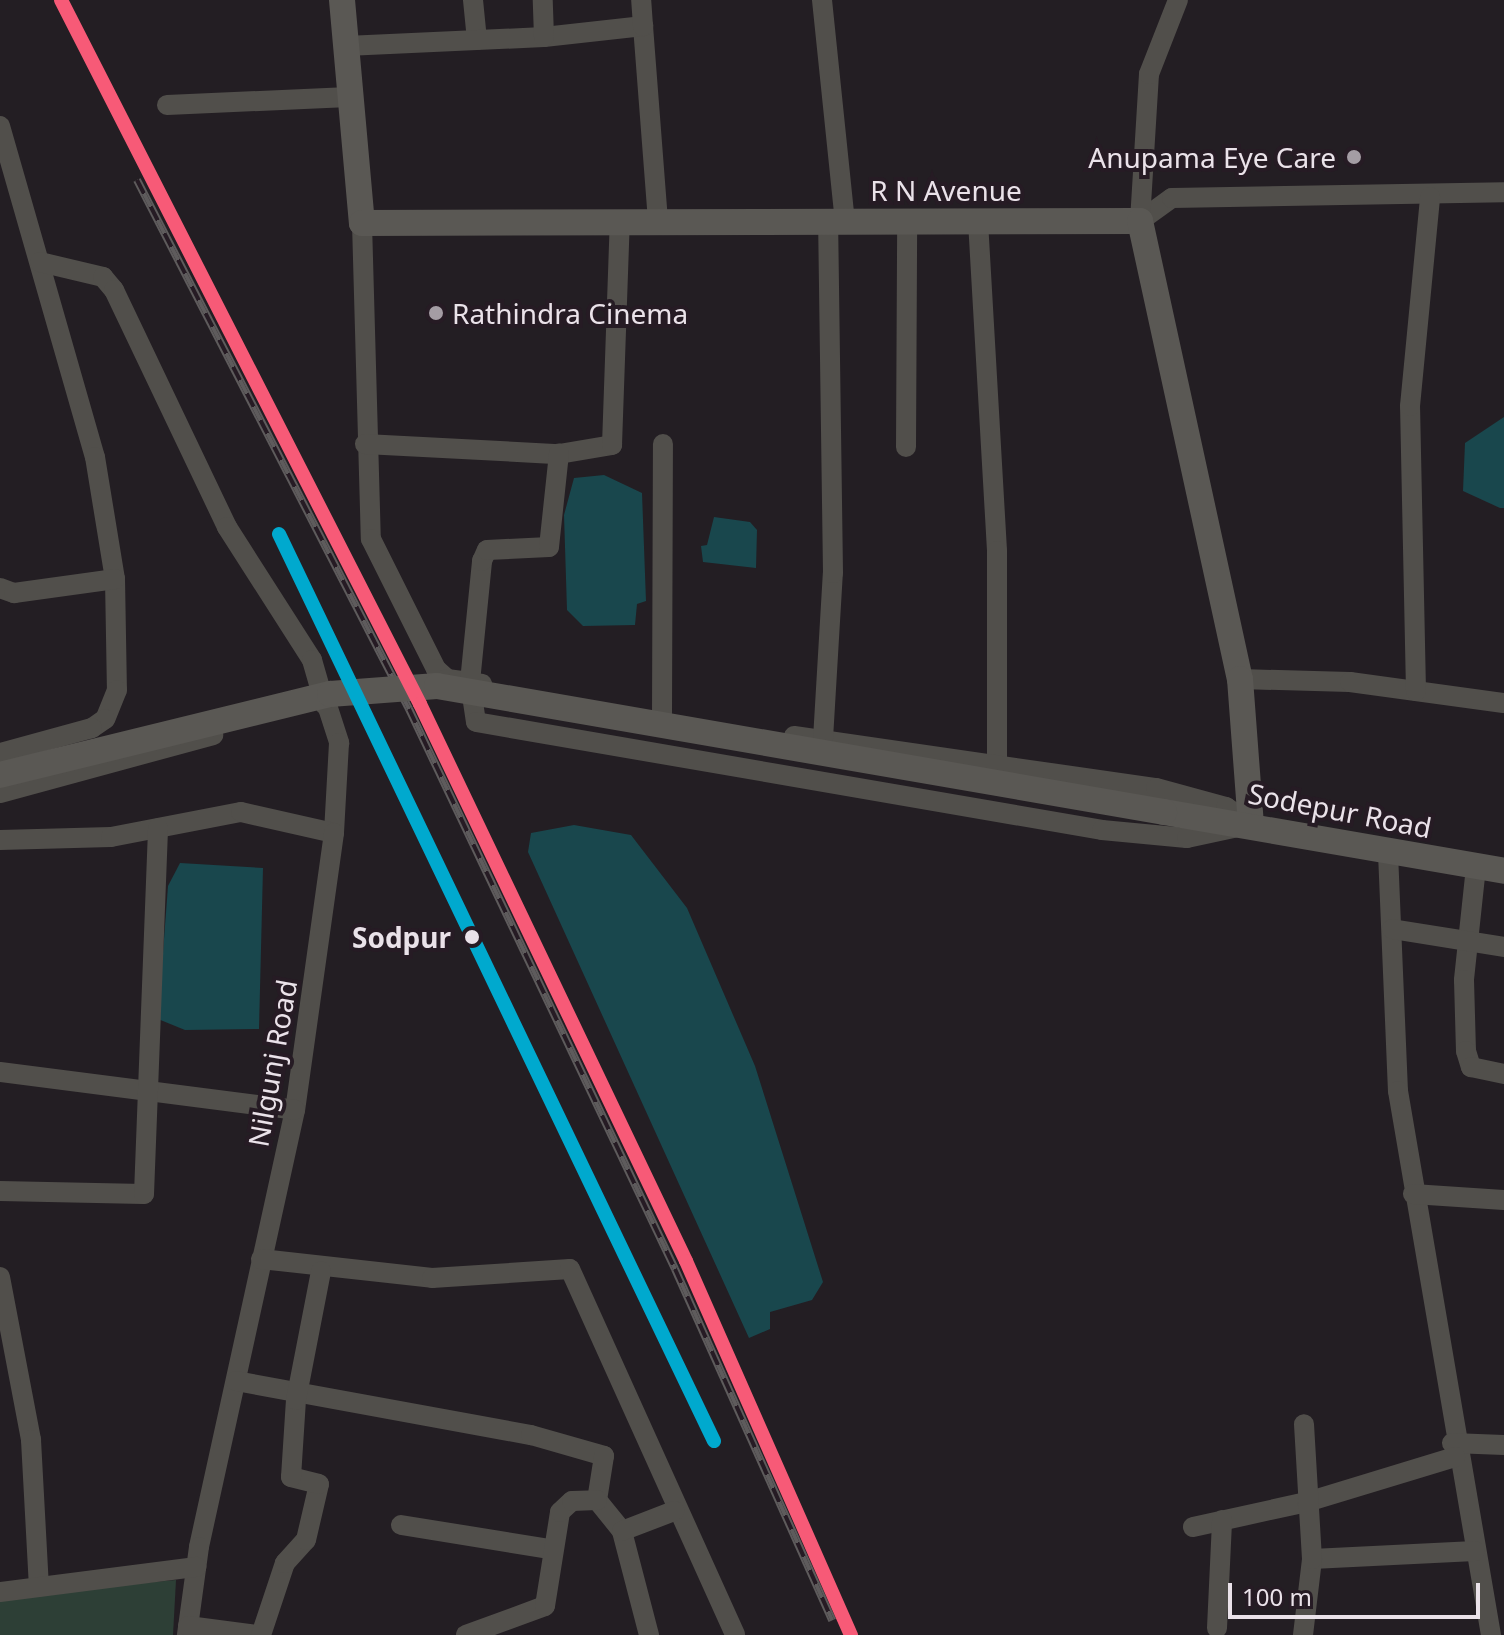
<!DOCTYPE html>
<html>
<head>
<meta charset="utf-8">
<style>
	body { margin:0 }
	#map { position:relative; width:1504px; height:1635px; overflow:hidden; background:#231e23; font-family:"Noto Sans",sans-serif }
	div>[style] { position:absolute }
	[style*='--x'] { left:calc(var(--x)*1px); top:calc(var(--y)*1px); width:calc(var(--w)*1px); rotate:calc(var(--a)*1deg) }
	.green>* { inset:0; background:#2d3f36 }
	.water>* { inset:0; background:#19474d }
	.minor>* { height:20px; margin:-10px; padding:0 10px; transform-origin:10px; border-radius:10px; background:#514f4b }
	.major>* { height:26px; margin:-13px; padding:0 13px; transform-origin:13px; border-radius:13px; background:#5a5854 }
	.rail>* { height:8px; margin-top:-4px; transform-origin:0; background:repeating-linear-gradient(90deg,#261b24 0 15px,#5e5b5c 0 30px); box-sizing:border-box; border-block:2px solid #5e5b5c }
	.major-bridge>* { height:26px; margin:-13px; padding:0 13px; transform-origin:13px; border-radius:13px; background:#5a5854 }
	.rail-1>* { height:14px; margin:-7px; padding:0 7px; transform-origin:7px; border-radius:7px; background:#f75a77 }
	.rail-2>* { height:14px; margin:-7px; padding:0 7px; transform-origin:7px; border-radius:7px; background:#00a9ce }
	.dots>* { width:22px; height:22px; translate:-50% -50%; box-sizing:border-box; border:4px solid #261b24; border-radius:50% }
	span { translate:-50% -50%; white-space:nowrap; text-align:center; line-height:1.15; -webkit-text-stroke:8px #261b24; paint-order:stroke }
	.poi-label { font-size:28px; color:#eae2e9 }
	.right { translate:-100% -50%; text-align:right }
	.left { translate:0 -50%; text-align:left }
	.street-label { font-size:28px; color:#eae2e9 }
	.stop-label { font-size:28px; color:#eae2e9; font-weight:700 }
	.scale { position:absolute; left:1228px; top:1583px; width:252px; height:36px; box-sizing:border-box; border:4px solid #eae2e9; border-top:0; padding-left:10px; font-size:24px; line-height:28px; white-space:nowrap; color:#eae2e9; -webkit-text-stroke:6px #261b24; paint-order:stroke }
</style>
</head>
<body>
<div id="map">
	<div class="green">
		<i style="clip-path:polygon(176px 1580px,173px 1635px,0 1635px,0 1596px)"></i>
	</div>
	<div class="water">
		<i style="clip-path:polygon(1504px 417px,1504px 508px,1500px 508px,1463px 491px,1465px 443px)"></i>
		<i style="clip-path:polygon(604px 475px,642px 493px,646px 601px,637px 604px,635px 625px,583px 626px,567px 610px,564px 515px,574px 478px)"></i>
		<i style="clip-path:polygon(714px 517px,750px 522px,757px 530px,756px 568px,703px 562px,701px 546px,707px 545px)"></i>
		<i style="clip-path:polygon(574px 825px,631px 835px,687px 908px,755px 1066px,823px 1282px,812px 1300px,770px 1312px,770px 1329px,749px 1338px,528px 852px,531px 833px)"></i>
		<i style="clip-path:polygon(180px 863px,263px 868px,259px 1029px,185px 1030px,158px 1019px,168px 886px)"></i>
	</div>
	<div class="minor">
		<i style="--x:473;--y:0;--w:40;--a:84.3"></i>
		<i style="--x:822;--y:0;--w:223;--a:84.1"></i>
		<i style="--x:643;--y:26;--w:195;--a:85.6"></i>
		<i style="--x:544;--y:37;--w:100;--a:-6.3"></i>
		<i style="--x:643;--y:26;--w:26;--a:-94"></i>
		<i style="--x:346;--y:46;--w:198;--a:-2.6"></i>
		<i style="--x:544;--y:37;--w:37;--a:-92"></i>
		<i style="--x:167;--y:105;--w:182;--a:-2.5"></i>
		<i style="--x:0;--y:126;--w:344;--a:74"></i>
		<i style="--x:95;--y:457;--w:124;--a:80.7"></i>
		<i style="--x:115;--y:579;--w:111;--a:89"></i>
		<i style="--x:117;--y:690;--w:31;--a:112"></i>
		<i style="--x:105;--y:719;--w:16;--a:145"></i>
		<i style="--x:92;--y:728;--w:95;--a:164.8"></i>
		<i style="--x:978;--y:221;--w:331;--a:86.7"></i>
		<i style="--x:997;--y:551;--w:216;--a:90"></i>
		<i style="--x:1140;--y:221;--w:39;--a:-36"></i>
		<i style="--x:1172;--y:198;--w:332;--a:-1"></i>
		<i style="--x:1140;--y:221;--w:147;--a:-86.5"></i>
		<i style="--x:1149;--y:74;--w:79;--a:-68.6"></i>
		<i style="--x:362;--y:223;--w:316;--a:88.4"></i>
		<i style="--x:371;--y:539;--w:145;--a:63.4"></i>
		<i style="--x:436;--y:669;--w:15;--a:42"></i>
		<i style="--x:447;--y:679;--w:23;--a:7"></i>
		<i style="--x:470;--y:682;--w:40;--a:81.5"></i>
		<i style="--x:476;--y:722;--w:635;--a:9.79"></i>
		<i style="--x:1102;--y:830;--w:85;--a:5.4"></i>
		<i style="--x:1187;--y:838;--w:57;--a:-12.1"></i>
		<i style="--x:40;--y:262;--w:65;--a:13.4"></i>
		<i style="--x:103;--y:277;--w:17;--a:50"></i>
		<i style="--x:114;--y:290;--w:263;--a:64.5"></i>
		<i style="--x:227;--y:527;--w:158;--a:57.4"></i>
		<i style="--x:312;--y:660;--w:47;--a:73.9"></i>
		<i style="--x:365;--y:444;--w:194;--a:3"></i>
		<i style="--x:559;--y:454;--w:54;--a:-9.6"></i>
		<i style="--x:612;--y:445;--w:224;--a:-88"></i>
		<i style="--x:906;--y:447;--w:225;--a:-89.7"></i>
		<i style="--x:0;--y:588;--w:15;--a:20"></i>
		<i style="--x:14;--y:593;--w:102;--a:-7.9"></i>
		<i style="--x:1240;--y:679;--w:110;--a:1.6"></i>
		<i style="--x:1350;--y:682;--w:155;--a:7.8"></i>
		<i style="--x:482;--y:684;--w:12;--a:-171"></i>
		<i style="--x:470;--y:682;--w:122;--a:-84.3"></i>
		<i style="--x:482;--y:561;--w:12;--a:-66"></i>
		<i style="--x:487;--y:550;--w:62;--a:-2.8"></i>
		<i style="--x:549;--y:547;--w:94;--a:-83.9"></i>
		<i style="--x:1416;--y:691;--w:285;--a:-91.2"></i>
		<i style="--x:1410;--y:406;--w:210;--a:-84.5"></i>
		<i style="--x:327;--y:705;--w:40;--a:72"></i>
		<i style="--x:339;--y:743;--w:90;--a:93.2"></i>
		<i style="--x:662;--y:715;--w:271;--a:-89.8"></i>
		<i style="--x:794;--y:736;--w:366;--a:8.2"></i>
		<i style="--x:1156;--y:788;--w:73;--a:15.2"></i>
		<i style="--x:1226;--y:807;--w:30;--a:34"></i>
		<i style="--x:823;--y:739;--w:166;--a:-86.6"></i>
		<i style="--x:833;--y:573;--w:352;--a:-90.8"></i>
		<i style="--x:0;--y:793;--w:221;--a:-15.2"></i>
		<i style="--x:0;--y:840;--w:111;--a:-1.5"></i>
		<i style="--x:111;--y:837;--w:132;--a:-10.9"></i>
		<i style="--x:241;--y:812;--w:95;--a:12.7"></i>
		<i style="--x:334;--y:833;--w:280;--a:98"></i>
		<i style="--x:295;--y:1110;--w:447;--a:102.4"></i>
		<i style="--x:199;--y:1547;--w:89;--a:97.8"></i>
		<i style="--x:1388;--y:853;--w:238;--a:87.6"></i>
		<i style="--x:1398;--y:1091;--w:552;--a:80.3"></i>
		<i style="--x:1476;--y:867;--w:114;--a:96.1"></i>
		<i style="--x:1464;--y:980;--w:71;--a:88.4"></i>
		<i style="--x:1466;--y:1051;--w:17;--a:73"></i>
		<i style="--x:1471;--y:1067;--w:34;--a:12"></i>
		<i style="--x:1392;--y:929;--w:113;--a:9.1"></i>
		<i style="--x:0;--y:1072;--w:297;--a:7.3"></i>
		<i style="--x:0;--y:1191;--w:144;--a:1.2"></i>
		<i style="--x:144;--y:1194;--w:366;--a:-87.8"></i>
		<i style="--x:1413;--y:1194;--w:91;--a:3.8"></i>
		<i style="--x:261;--y:1259;--w:172;--a:6.3"></i>
		<i style="--x:432;--y:1278;--w:138;--a:-3.7"></i>
		<i style="--x:570;--y:1269;--w:401;--a:65.7"></i>
		<i style="--x:0;--y:1277;--w:166;--a:79.2"></i>
		<i style="--x:31;--y:1440;--w:147;--a:86.9"></i>
		<i style="--x:236;--y:1381;--w:300;--a:10.4"></i>
		<i style="--x:531;--y:1435;--w:76;--a:16"></i>
		<i style="--x:604;--y:1456;--w:45;--a:99"></i>
		<i style="--x:597;--y:1500;--w:40;--a:51"></i>
		<i style="--x:1452;--y:1443;--w:52;--a:2.2"></i>
		<i style="--x:401;--y:1525;--w:151;--a:9.2"></i>
		<i style="--x:1193;--y:1527;--w:117;--a:-12.4"></i>
		<i style="--x:1307;--y:1502;--w:155;--a:-16.9"></i>
		<i style="--x:1312;--y:1559;--w:163;--a:-2.8"></i>
		<i style="--x:0;--y:1592;--w:198;--a:-7.3"></i>
		<i style="--x:188;--y:1626;--w:70;--a:7.4"></i>
		<i style="--x:1217;--y:1628;--w:108;--a:-87.3"></i>
		<i style="--x:261;--y:1635;--w:76;--a:-71.6"></i>
		<i style="--x:285;--y:1563;--w:31;--a:-48"></i>
		<i style="--x:306;--y:1540;--w:57;--a:-76.9"></i>
		<i style="--x:319;--y:1484;--w:29;--a:-166"></i>
		<i style="--x:291;--y:1477;--w:77;--a:-86.3"></i>
		<i style="--x:296;--y:1400;--w:131;--a:-79"></i>
		<i style="--x:466;--y:1635;--w:84;--a:-20.2"></i>
		<i style="--x:545;--y:1606;--w:95;--a:-80.9"></i>
		<i style="--x:560;--y:1512;--w:16;--a:-43"></i>
		<i style="--x:572;--y:1501;--w:25;--a:-2"></i>
		<i style="--x:649;--y:1635;--w:107;--a:-104.6"></i>
		<i style="--x:622;--y:1531;--w:56;--a:-21"></i>
		<i style="--x:1303;--y:1635;--w:77;--a:-83.2"></i>
		<i style="--x:1312;--y:1559;--w:135;--a:-93.4"></i>
	</div>
	<div class="major">
		<i style="--x:342;--y:0;--w:224;--a:84.9"></i>
		<i style="--x:362;--y:223;--w:778;--a:-0.15"></i>
		<i style="--x:1140;--y:221;--w:469;--a:77.7"></i>
		<i style="--x:1240;--y:679;--w:145;--a:85.7"></i>
		<i style="--x:1164;--y:812;--w:345;--a:9.8"></i>
	</div>
	<div class="rail">
		<i style="--x:61;--y:0;--w:790;--a:62.98"></i>
		<i style="--x:420;--y:704;--w:617;--a:64.47"></i>
		<i style="--x:686;--y:1261;--w:409;--a:66.2"></i>
		<i style="--x:137;--y:180;--w:595;--a:62.79"></i>
		<i style="--x:409;--y:709;--w:620;--a:64.59"></i>
		<i style="--x:675;--y:1269;--w:385;--a:65.9"></i>
	</div>
	<div class="major-bridge">
		<i style="--x:0;--y:775;--w:340;--a:-13.8"></i>
		<i style="--x:330;--y:694;--w:107;--a:-4.3"></i>
		<i style="--x:437;--y:686;--w:738;--a:9.83"></i>
	</div>
	<div class="rail-1">
		<i style="--x:61;--y:0;--w:790;--a:62.98"></i>
		<i style="--x:420;--y:704;--w:617;--a:64.47"></i>
		<i style="--x:686;--y:1261;--w:409;--a:66.2"></i>
	</div>
	<div class="rail-2">
		<i style="--x:279;--y:534;--w:1006;--a:64.38"></i>
	</div>
	<div class="dots">
		<i style="left:1354px;top:157px;background:#a49da4"></i>
		<i style="left:436px;top:313px;background:#a49da4"></i>
		<i style="left:472px;top:937px;background:#eae2e9"></i>
	</div>
	<div class="poi-label">
		<span class="right" style="left:1336px;top:157px">Anupama Eye Care</span>
		<span class="left" style="left:452px;top:313px">Rathindra Cinema</span>
	</div>
	<div class="street-label">
		<span style="left:946px;top:190px">R N Avenue</span>
		<span style="left:1340px;top:810px;rotate:11deg">Sodepur Road</span>
		<span style="left:272px;top:1063px;rotate:-80deg">Nilgunj Road</span>
	</div>
	<div class="stop-label">
		<span class="right" style="left:451px;top:937px">Sodpur</span>
	</div>
	<div class="scale">100 m</div>
</div>
</body>
</html>
